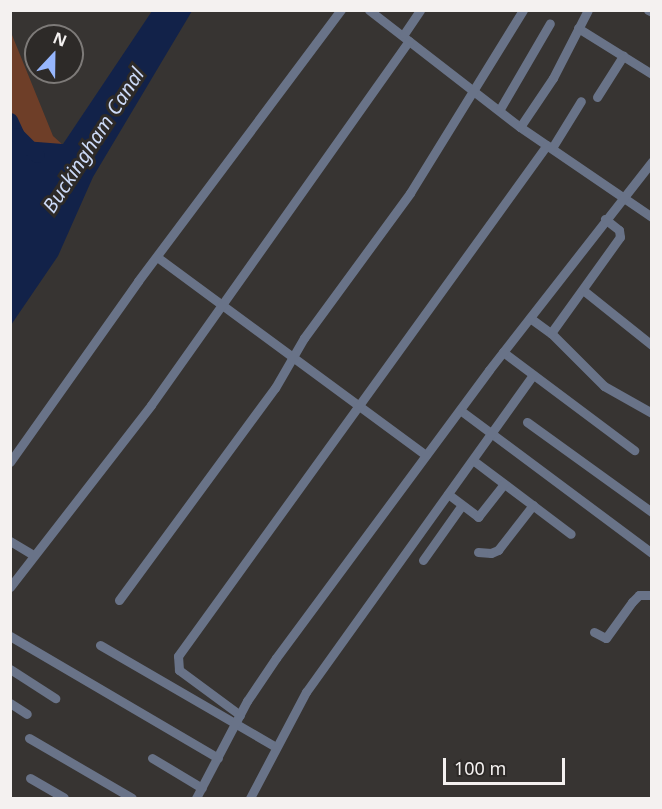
<!DOCTYPE html>
<html>
<head>
<meta charset="utf-8">
<style>
	body { margin:0 }
	#map { position:relative; width:662px; height:809px; overflow:hidden; background:#373432; font-family:"Noto Sans",sans-serif }
	div>[style] { position:absolute }
	[style*='--x'] { left:calc(var(--x)*1px); top:calc(var(--y)*1px); width:calc(var(--w)*1px); rotate:calc(var(--a)*1deg) }
	.green>* { inset:0; background:#6e3e28 }
	.water>* { inset:0; background:#122249 }
	.river>* { height:15px; margin:-7.5px; padding:0 7.5px; transform-origin:7.5px; border-radius:7.5px; background:#122249 }
	.minor>* { height:9px; margin:-4.5px; padding:0 4.5px; transform-origin:4.5px; border-radius:4.5px; background:#697388 }
	span { translate:-50% -50%; white-space:nowrap; text-align:center; line-height:1.15; -webkit-text-stroke:6px #2d2a28; paint-order:stroke }
	.water-label { font-size:20px; color:#ccdaf7; font-style:italic }
	.frame { position:absolute; inset:0; border:12px solid #f4f1f0; pointer-events:none }
	.north { position:absolute; left:24px; top:24px; width:60px; height:60px; box-sizing:border-box; background:#2d2a28; border:2px solid #7d7a78; border-radius:50%; rotate:22deg; font-size:16px; font-weight:700; line-height:24px; text-align:center; color:#f4f1f0 }
	.north::after { content:''; display:block; margin:auto; width:21px; height:27px; background:#96b6fd; clip-path:polygon(50% 0,100% 100%,50% 72%,0 100%) }
	.scale { position:absolute; left:443px; top:758px; width:122px; height:27px; box-sizing:border-box; border:3px solid #f4f1f0; border-top:0; padding-left:8px; font-size:18px; line-height:21px; white-space:nowrap; color:#f4f1f0; -webkit-text-stroke:4px #2d2a28; paint-order:stroke }
</style>
</head>
<body>
<div id="map">
	<div class="green">
		<i style="clip-path:polygon(10px 30px,53px 136px,63px 145px,11px 140px)"></i>
	</div>
	<div class="water">
		<i style="clip-path:polygon(152px 11px,192px 11px,93px 177px,58px 256px,11px 325px,11px 140px,63px 144px)"></i>
	</div>
	<div class="river">
		<i style="--x:10;--y:120;--w:17;--a:65"></i>
		<i style="--x:17;--y:135;--w:28;--a:45"></i>
	</div>
	<div class="minor">
		<i style="--x:369;--y:10;--w:191;--a:37.8"></i>
		<i style="--x:520;--y:127;--w:160;--a:34.3"></i>
		<i style="--x:648;--y:10;--w:4;--a:27"></i>
		<i style="--x:578;--y:28;--w:87;--a:31.9"></i>
		<i style="--x:404;--y:34;--w:29;--a:-56"></i>
		<i style="--x:597;--y:97;--w:49;--a:-57.6"></i>
		<i style="--x:500;--y:109;--w:99;--a:-59.8"></i>
		<i style="--x:520;--y:127;--w:59;--a:-56"></i>
		<i style="--x:553;--y:78;--w:76;--a:-62.8"></i>
		<i style="--x:552;--y:148;--w:55;--a:-58.3"></i>
		<i style="--x:157;--y:257;--w:334;--a:36.4"></i>
		<i style="--x:583;--y:290;--w:88;--a:38.6"></i>
		<i style="--x:530;--y:318;--w:26;--a:36"></i>
		<i style="--x:551;--y:333;--w:75;--a:45"></i>
		<i style="--x:604;--y:386;--w:55;--a:29.4"></i>
		<i style="--x:551;--y:333;--w:118;--a:-54.3"></i>
		<i style="--x:620;--y:237;--w:7;--a:-98"></i>
		<i style="--x:619;--y:230;--w:18;--a:-142"></i>
		<i style="--x:503;--y:352;--w:164;--a:36.8"></i>
		<i style="--x:460;--y:410;--w:239;--a:36.7"></i>
		<i style="--x:527;--y:422;--w:154;--a:35.8"></i>
		<i style="--x:474;--y:461;--w:121;--a:37"></i>
		<i style="--x:10;--y:462;--w:222;--a:-54.7"></i>
		<i style="--x:138;--y:281;--w:339;--a:-53.2"></i>
		<i style="--x:448;--y:494;--w:38;--a:37"></i>
		<i style="--x:478;--y:517;--w:42;--a:-51.8"></i>
		<i style="--x:10;--y:541;--w:26;--a:31"></i>
		<i style="--x:478;--y:552;--w:13;--a:4"></i>
		<i style="--x:491;--y:553;--w:8;--a:-23"></i>
		<i style="--x:498;--y:550;--w:57;--a:-52.1"></i>
		<i style="--x:423;--y:560;--w:67;--a:-54.7"></i>
		<i style="--x:10;--y:587;--w:230;--a:-52.2"></i>
		<i style="--x:151;--y:405;--w:446;--a:-54.7"></i>
		<i style="--x:119;--y:600;--w:263;--a:-53.7"></i>
		<i style="--x:275;--y:388;--w:58;--a:-59.9"></i>
		<i style="--x:304;--y:338;--w:180;--a:-53.8"></i>
		<i style="--x:410;--y:193;--w:215;--a:-58.3"></i>
		<i style="--x:594;--y:632;--w:13;--a:27"></i>
		<i style="--x:606;--y:638;--w:44;--a:-54.2"></i>
		<i style="--x:632;--y:602;--w:10;--a:-45"></i>
		<i style="--x:639;--y:595;--w:13;--a:0"></i>
		<i style="--x:10;--y:636;--w:241;--a:30.4"></i>
		<i style="--x:100;--y:645;--w:203;--a:30.1"></i>
		<i style="--x:10;--y:669;--w:54;--a:32.8"></i>
		<i style="--x:10;--y:703;--w:20;--a:33"></i>
		<i style="--x:240;--y:715;--w:76;--a:-143.6"></i>
		<i style="--x:179;--y:670;--w:14;--a:-94"></i>
		<i style="--x:178;--y:656;--w:630;--a:-54.17"></i>
		<i style="--x:29;--y:738;--w:119;--a:30.2"></i>
		<i style="--x:152;--y:758;--w:58;--a:31"></i>
		<i style="--x:30;--y:778;--w:39;--a:30"></i>
		<i style="--x:196;--y:798;--w:110;--a:-62.3"></i>
		<i style="--x:247;--y:701;--w:52;--a:-56"></i>
		<i style="--x:276;--y:658;--w:358;--a:-53.5"></i>
		<i style="--x:489;--y:370;--w:265;--a:-52"></i>
		<i style="--x:250;--y:798;--w:120;--a:-62.2"></i>
		<i style="--x:306;--y:692;--w:390;--a:-54.4"></i>
	</div>
	<div class="water-label">
		<span style="left:93px;top:140px;rotate:-57deg">Buckingham Canal</span>
	</div>
	<div class="frame"></div>
	<div class="north">N</div>
	<div class="scale">100 m</div>
</div>
</body>
</html>
